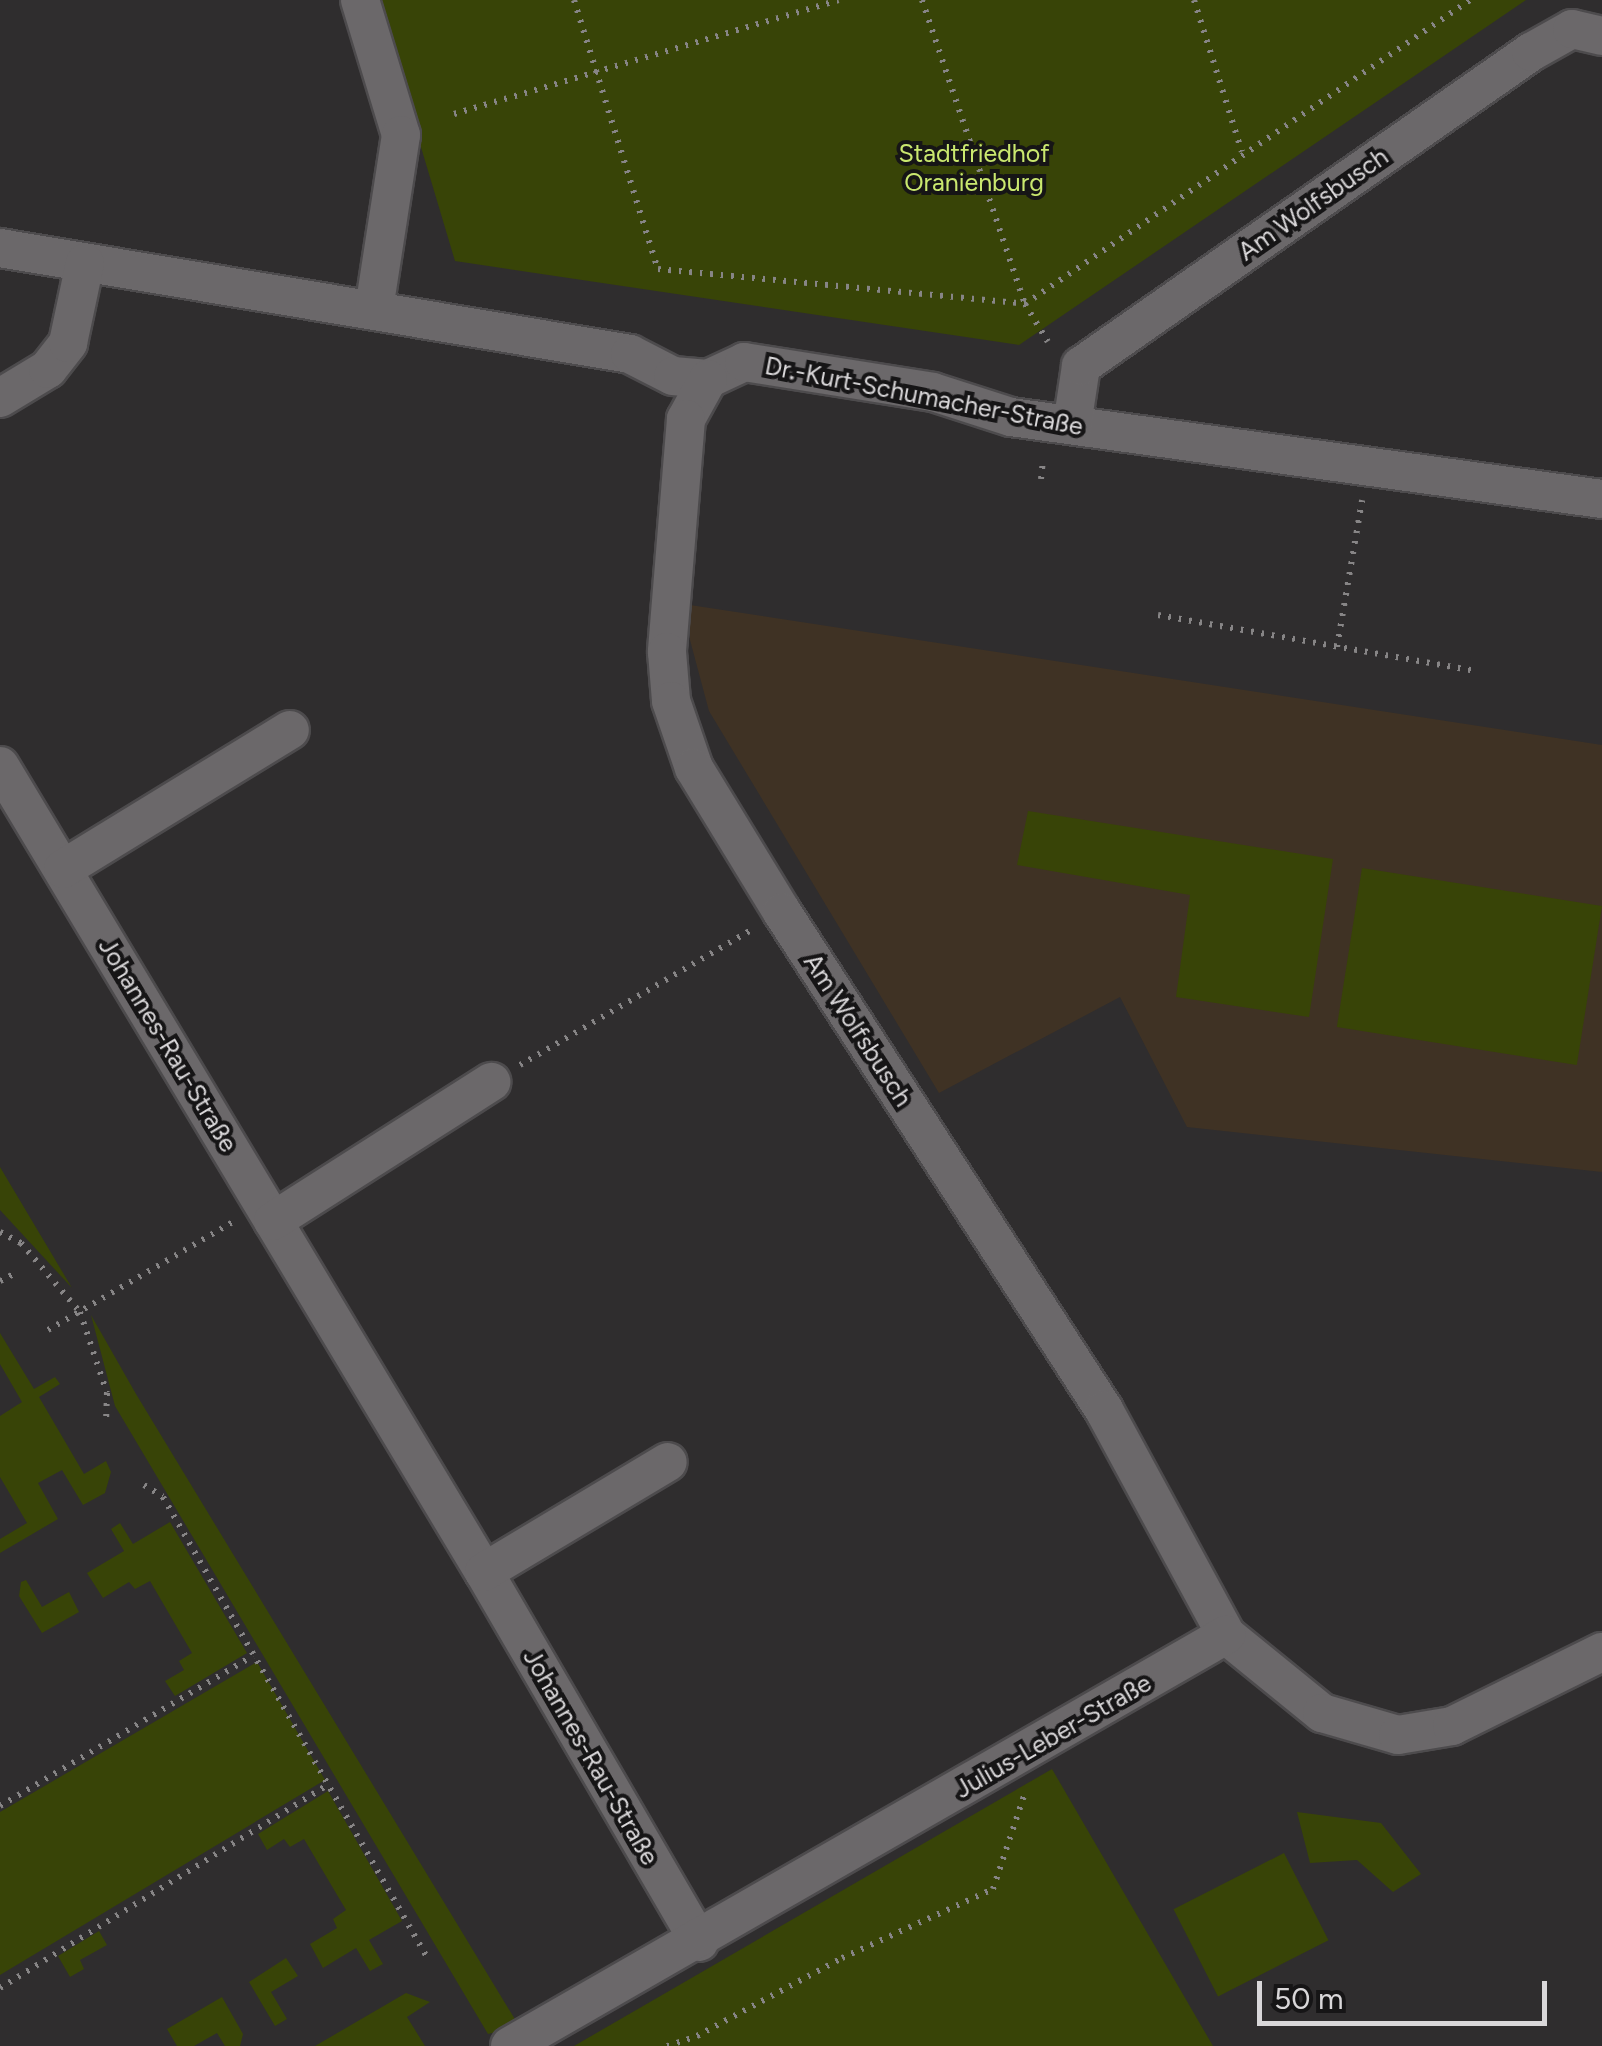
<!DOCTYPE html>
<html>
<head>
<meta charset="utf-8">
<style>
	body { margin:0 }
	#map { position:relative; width:1602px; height:2046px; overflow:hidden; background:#2f2d2e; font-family:Figtree,sans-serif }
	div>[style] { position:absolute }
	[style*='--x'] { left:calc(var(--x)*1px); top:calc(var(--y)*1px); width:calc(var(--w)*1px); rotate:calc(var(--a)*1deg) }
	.education>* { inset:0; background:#3f3224 }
	.green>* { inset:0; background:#384407; transform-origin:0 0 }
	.path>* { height:6px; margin-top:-3px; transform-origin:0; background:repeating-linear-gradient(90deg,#878586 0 2.5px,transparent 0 10.5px) }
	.roads { filter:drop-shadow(2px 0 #4d4b4d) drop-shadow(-2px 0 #4d4b4d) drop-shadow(0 2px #4d4b4d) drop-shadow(0 -2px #4d4b4d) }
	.minor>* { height:38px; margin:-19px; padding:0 19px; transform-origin:19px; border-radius:19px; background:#6b686a }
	span { translate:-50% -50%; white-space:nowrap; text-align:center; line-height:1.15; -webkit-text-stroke:8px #161516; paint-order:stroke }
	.park-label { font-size:25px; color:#cae86f }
	.street-label { font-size:25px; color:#d9d7d9 }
	.scale { position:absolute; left:1257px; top:1981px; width:290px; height:45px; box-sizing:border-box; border:5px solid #d9d7d9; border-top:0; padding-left:12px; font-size:30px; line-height:35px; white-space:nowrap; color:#d9d7d9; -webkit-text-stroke:8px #161516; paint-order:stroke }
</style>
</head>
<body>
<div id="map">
	<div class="education">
		<i style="clip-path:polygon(690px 605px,1602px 745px,1602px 1172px,1187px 1127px,1120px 997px,939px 1093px,709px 711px,690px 640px)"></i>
	</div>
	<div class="green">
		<i style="clip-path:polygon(377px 0,1526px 0,1019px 345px,455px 261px)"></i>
		<i style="clip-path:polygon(1028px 811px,1333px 859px,1309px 1017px,1176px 997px,1190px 895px,1017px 865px)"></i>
		<i style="left:1362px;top:868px;width:243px;height:161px;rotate:9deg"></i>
		<i style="clip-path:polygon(0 1167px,72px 1288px,0 1210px)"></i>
		<i style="clip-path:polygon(91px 1315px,136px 1394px,519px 2026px,488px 2034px,115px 1406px)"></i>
		<i style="clip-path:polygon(0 1333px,34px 1389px,55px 1377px,60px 1384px,39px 1397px,84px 1474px,106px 1461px,111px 1472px,105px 1493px,83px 1505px,62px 1470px,38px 1483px,58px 1519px,0 1553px,0 1539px,27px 1523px,0 1477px,0 1416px,22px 1402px,0 1364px)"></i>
		<i style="clip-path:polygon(170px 1522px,247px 1653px,175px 1696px,165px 1681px,184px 1670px,179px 1661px,192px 1653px,150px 1581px,135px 1589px,129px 1582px,103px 1598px,87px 1573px,124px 1551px,111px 1529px,120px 1523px,133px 1544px)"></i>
		<i style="clip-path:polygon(26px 1580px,42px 1607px,69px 1592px,79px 1612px,42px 1633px,19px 1596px,21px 1582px)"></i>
		<i style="clip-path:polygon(257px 1662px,325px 1780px,0 1975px,0 1812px)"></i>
		<i style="clip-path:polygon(1052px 1769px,1213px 2046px,574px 2046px)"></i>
		<i style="clip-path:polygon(328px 1791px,402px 1921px,369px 1940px,383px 1964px,370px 1971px,356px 1948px,323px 1968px,310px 1944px,337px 1928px,333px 1919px,346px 1910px,304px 1839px,290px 1847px,284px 1839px,267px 1850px,258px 1834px)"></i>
		<i style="clip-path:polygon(1297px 1812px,1381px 1823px,1421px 1874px,1393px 1892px,1357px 1860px,1310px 1863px)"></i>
		<i style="left:1284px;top:1853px;width:98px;height:124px;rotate:63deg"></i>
		<i style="clip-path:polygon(99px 1931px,107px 1945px,80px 1960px,84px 1969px,70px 1977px,58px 1956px)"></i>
		<i style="clip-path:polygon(286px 1958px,298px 1976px,271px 1992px,287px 2019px,275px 2026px,249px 1982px)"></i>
		<i style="clip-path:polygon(406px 1993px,430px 2002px,407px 2017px,425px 2046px,315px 2046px)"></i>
		<i style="clip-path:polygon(222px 1997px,243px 2034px,240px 2046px,225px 2046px,217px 2033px,194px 2046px,177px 2046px,167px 2029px)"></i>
	</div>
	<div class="path">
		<i style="--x:574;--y:0;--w:282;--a:72.7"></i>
		<i style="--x:658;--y:269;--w:369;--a:5.4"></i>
		<i style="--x:1025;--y:304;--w:539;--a:-34.34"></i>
		<i style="--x:922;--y:0;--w:321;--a:71.3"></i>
		<i style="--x:1025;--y:304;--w:44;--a:58.8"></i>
		<i style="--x:1194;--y:0;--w:159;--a:72.5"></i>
		<i style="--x:454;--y:114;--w:401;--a:-16.5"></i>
		<i style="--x:1041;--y:479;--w:19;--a:-84"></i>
		<i style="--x:1158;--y:615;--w:324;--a:10"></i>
		<i style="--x:1337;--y:647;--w:149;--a:-80.3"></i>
		<i style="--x:520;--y:1065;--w:268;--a:-30.3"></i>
		<i style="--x:0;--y:1232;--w:24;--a:28"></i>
		<i style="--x:21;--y:1243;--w:91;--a:49.5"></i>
		<i style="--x:80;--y:1312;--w:85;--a:71.6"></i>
		<i style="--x:107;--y:1393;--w:30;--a:92"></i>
		<i style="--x:0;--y:1281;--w:16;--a:-27"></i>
		<i style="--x:48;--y:1330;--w:214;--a:-30.3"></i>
		<i style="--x:144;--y:1485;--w:22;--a:32"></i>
		<i style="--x:163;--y:1497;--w:530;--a:60.15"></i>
		<i style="--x:0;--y:1806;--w:294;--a:-30.7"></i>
		<i style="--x:0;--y:1988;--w:386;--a:-31.8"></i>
		<i style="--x:667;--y:2046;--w:32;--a:-18"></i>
		<i style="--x:697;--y:2036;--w:165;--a:-28.3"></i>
		<i style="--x:842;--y:1958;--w:166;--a:-24.6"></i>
		<i style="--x:993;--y:1889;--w:101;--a:-71.6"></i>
	</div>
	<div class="roads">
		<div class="minor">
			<i style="--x:360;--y:0;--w:141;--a:73.1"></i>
			<i style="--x:401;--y:135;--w:176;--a:98.8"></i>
			<i style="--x:0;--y:248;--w:639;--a:9.55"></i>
			<i style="--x:630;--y:354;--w:48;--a:27.1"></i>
			<i style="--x:673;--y:376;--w:35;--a:5"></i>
			<i style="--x:708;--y:379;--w:40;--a:-25"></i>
			<i style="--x:744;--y:362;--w:191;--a:9"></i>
			<i style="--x:933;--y:392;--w:82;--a:17.8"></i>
			<i style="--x:1011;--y:417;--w:597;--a:7.9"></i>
			<i style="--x:708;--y:379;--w:46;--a:118.8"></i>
			<i style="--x:686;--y:419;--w:234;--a:94.7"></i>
			<i style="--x:667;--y:652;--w:49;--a:85.3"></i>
			<i style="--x:671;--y:701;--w:71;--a:71.1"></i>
			<i style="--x:694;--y:768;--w:169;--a:58.6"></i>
			<i style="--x:782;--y:912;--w:593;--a:57.11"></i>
			<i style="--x:1104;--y:1410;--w:256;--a:61.5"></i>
			<i style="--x:1226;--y:1635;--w:124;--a:39.1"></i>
			<i style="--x:1322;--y:1713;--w:79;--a:16.1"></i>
			<i style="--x:1398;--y:1735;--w:55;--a:-9.5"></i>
			<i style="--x:1452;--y:1726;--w:167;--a:-26.3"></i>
			<i style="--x:0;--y:398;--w:56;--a:-31.1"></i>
			<i style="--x:48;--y:369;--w:33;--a:-52"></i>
			<i style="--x:68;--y:343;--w:82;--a:-78"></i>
			<i style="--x:1072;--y:425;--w:60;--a:-81.3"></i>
			<i style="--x:1081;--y:366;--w:549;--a:-34.91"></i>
			<i style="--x:1531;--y:52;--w:47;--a:-29.3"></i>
			<i style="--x:1572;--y:29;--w:31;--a:13"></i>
			<i style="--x:0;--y:766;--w:940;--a:59.02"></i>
			<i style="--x:484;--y:1572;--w:428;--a:59.8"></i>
			<i style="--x:63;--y:869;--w:266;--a:-31.5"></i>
			<i style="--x:273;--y:1221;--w:259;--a:-32.5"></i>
			<i style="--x:484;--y:1572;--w:214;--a:-30.9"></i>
			<i style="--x:510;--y:2046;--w:826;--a:-29.86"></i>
		</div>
	</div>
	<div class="park-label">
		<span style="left:974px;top:168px">Stadtfriedhof<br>Oranienburg</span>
	</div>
	<div class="street-label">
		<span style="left:1313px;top:204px;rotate:-35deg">Am Wolfsbusch</span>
		<span style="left:924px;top:396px;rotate:11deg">Dr.-Kurt-Schumacher-Straße</span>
		<span style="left:858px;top:1030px;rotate:57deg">Am Wolfsbusch</span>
		<span style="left:168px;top:1045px;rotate:59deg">Johannes-Rau-Straße</span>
		<span style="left:1053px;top:1736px;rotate:-30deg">Julius-Leber-Straße</span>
		<span style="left:591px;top:1757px;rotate:60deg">Johannes-Rau-Straße</span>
	</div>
	<div class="scale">50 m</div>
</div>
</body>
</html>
